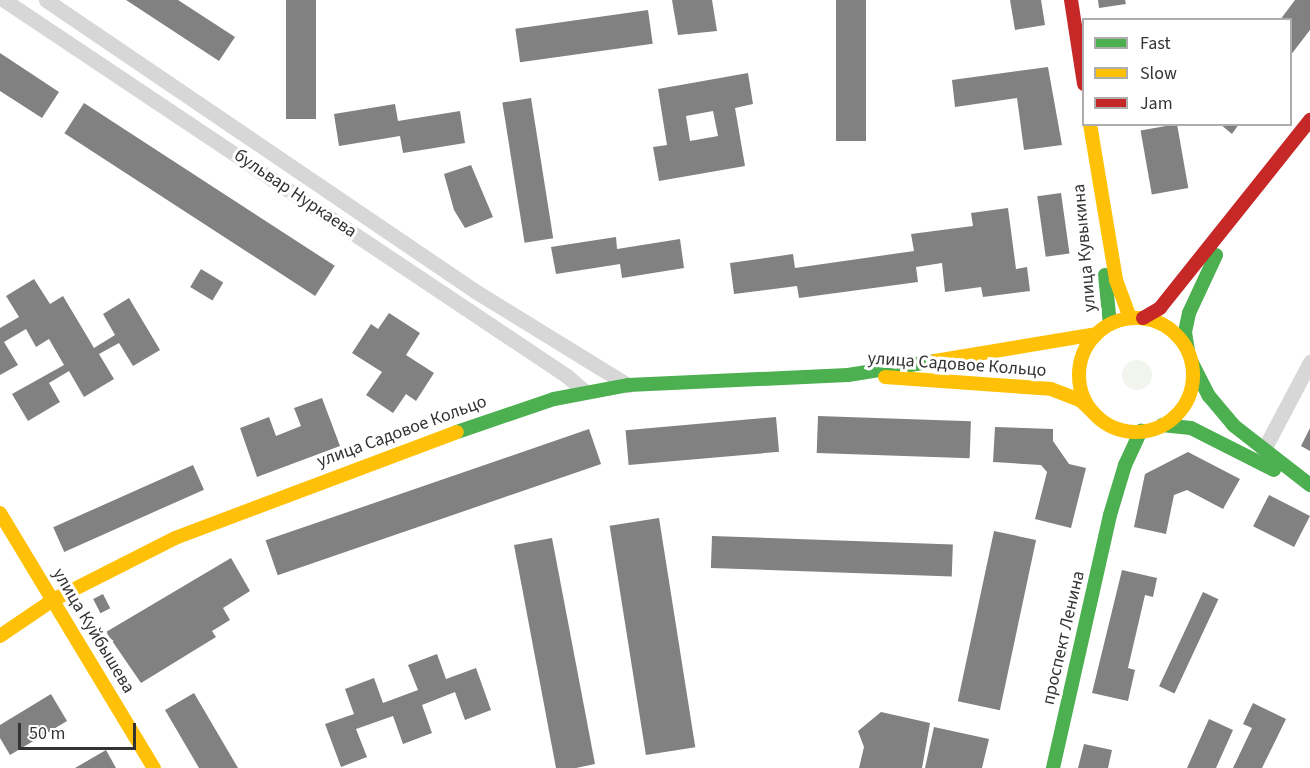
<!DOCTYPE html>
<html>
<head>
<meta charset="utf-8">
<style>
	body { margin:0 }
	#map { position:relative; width:1310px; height:768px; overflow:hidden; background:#fff; font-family:"Source Sans 3",sans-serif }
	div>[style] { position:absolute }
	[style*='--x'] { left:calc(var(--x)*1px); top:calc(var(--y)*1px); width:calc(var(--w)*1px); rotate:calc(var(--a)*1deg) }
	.green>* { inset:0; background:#f1f5ed }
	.round { border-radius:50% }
	.building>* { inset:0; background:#818181; transform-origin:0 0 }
	.street>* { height:15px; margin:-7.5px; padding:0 7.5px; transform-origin:7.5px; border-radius:7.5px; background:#d7d7d7 }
	.fast>* { height:14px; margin:-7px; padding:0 7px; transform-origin:7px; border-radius:7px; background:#4caf50 }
	.slow>* { height:14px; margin:-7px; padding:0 7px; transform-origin:7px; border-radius:7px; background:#ffc107 }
	.slow>.ring { margin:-7px; padding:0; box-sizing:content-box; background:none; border:14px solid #ffc107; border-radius:50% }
	.jam>* { height:14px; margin:-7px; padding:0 7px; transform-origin:7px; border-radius:7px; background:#c62828 }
	span { translate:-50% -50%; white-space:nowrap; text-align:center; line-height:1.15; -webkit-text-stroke:6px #fff; paint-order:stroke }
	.street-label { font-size:18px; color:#333 }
	.legend { position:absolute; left:1082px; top:18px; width:210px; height:108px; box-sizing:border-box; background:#fff; border:2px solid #adadad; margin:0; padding:8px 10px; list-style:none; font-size:18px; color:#333 }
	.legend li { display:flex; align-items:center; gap:12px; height:30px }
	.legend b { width:30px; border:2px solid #adadad }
	.scale { position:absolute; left:18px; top:723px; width:118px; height:27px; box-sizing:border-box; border:3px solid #333; border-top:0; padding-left:8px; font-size:18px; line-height:21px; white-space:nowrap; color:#333; -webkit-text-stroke:4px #fff; paint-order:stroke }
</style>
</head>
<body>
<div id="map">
	<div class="green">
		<i class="round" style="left:1122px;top:360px;width:30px;height:30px"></i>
	</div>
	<div class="building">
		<i style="clip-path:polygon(126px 0,178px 0,235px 37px,219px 61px)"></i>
		<i style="left:286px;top:0;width:30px;height:119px"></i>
		<i style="clip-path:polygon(672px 0,712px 0,717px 31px,678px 35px)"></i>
		<i style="left:836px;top:0;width:30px;height:141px"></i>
		<i style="clip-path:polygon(1010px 0,1041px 0,1045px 25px,1015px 30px)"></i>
		<i style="clip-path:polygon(1098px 0,1125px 0,1126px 4px,1099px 8px)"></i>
		<i style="clip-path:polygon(1295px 0,1310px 0,1310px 30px,1290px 56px,1290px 20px,1280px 20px)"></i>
		<i style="left:648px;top:10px;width:34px;height:134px;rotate:82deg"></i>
		<i style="clip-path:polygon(0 53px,59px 92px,42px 118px,0 91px)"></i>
		<i style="clip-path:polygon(1048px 67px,1062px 145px,1024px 150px,1017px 98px,955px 107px,952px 80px)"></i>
		<i style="clip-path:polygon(evenodd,748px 73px,753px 104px,735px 108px,745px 166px,659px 181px,653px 147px,667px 145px,658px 89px,748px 73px,713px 111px,718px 136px,690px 141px,686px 116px,713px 111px)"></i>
		<i style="left:531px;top:98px;width:142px;height:29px;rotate:81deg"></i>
		<i style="left:84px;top:103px;width:299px;height:36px;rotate:33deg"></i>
		<i style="clip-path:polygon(395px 104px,398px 121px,460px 111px,465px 143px,403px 153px,400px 136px,339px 146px,334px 114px)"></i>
		<i style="left:1177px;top:124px;width:65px;height:37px;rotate:80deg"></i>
		<i style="clip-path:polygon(1220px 124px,1239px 124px,1232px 134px)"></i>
		<i style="clip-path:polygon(471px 165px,493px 217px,465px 228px,454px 210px,444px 174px)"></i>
		<i style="left:1061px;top:193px;width:61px;height:24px;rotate:82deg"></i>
		<i style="clip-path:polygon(1008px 208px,1016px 269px,1027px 267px,1030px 291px,983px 297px,981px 287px,945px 292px,942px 263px,916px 267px,918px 282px,799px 298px,797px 286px,734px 294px,730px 263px,793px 254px,795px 268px,914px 251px,911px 234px,973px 226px,971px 213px)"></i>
		<i style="clip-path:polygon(616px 237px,617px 249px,680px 239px,684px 268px,622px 278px,620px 264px,556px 274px,551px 247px)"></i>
		<i style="left:201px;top:269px;width:26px;height:21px;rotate:31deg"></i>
		<i style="clip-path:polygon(34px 279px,50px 304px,63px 296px,94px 348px,115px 335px,103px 314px,129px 298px,160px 350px,133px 366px,119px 343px,99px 354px,114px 379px,84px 397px,69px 371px,49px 383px,60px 402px,28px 421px,12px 394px,64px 365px,49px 339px,36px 347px,26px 329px,4px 342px,18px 365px,0 375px,0 328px,19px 317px,6px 296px)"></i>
		<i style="clip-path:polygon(389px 313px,420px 333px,406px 355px,434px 373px,416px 401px,406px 394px,393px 413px,366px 395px,382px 372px,352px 353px,371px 324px,378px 329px)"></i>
		<i style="clip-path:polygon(322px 398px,340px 446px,257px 477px,240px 428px,269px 417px,276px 436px,301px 426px,294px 408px)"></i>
		<i style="left:818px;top:416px;width:153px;height:37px;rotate:2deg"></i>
		<i style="left:776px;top:417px;width:35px;height:151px;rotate:85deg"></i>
		<i style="clip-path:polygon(995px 427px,1053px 429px,1053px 441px,1069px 464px,1086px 468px,1071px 528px,1035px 519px,1047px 472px,1041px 465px,993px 462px)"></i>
		<i style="clip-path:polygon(1310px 428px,1310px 451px,1301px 446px)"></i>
		<i style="left:589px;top:429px;width:37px;height:342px;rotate:71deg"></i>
		<i style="clip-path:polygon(1188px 452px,1240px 479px,1223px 509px,1187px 490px,1174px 495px,1166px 534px,1134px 527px,1145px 474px)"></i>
		<i style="left:193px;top:465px;width:27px;height:153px;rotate:66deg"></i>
		<i style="left:1269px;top:495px;width:46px;height:35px;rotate:27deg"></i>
		<i style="left:659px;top:518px;width:232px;height:50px;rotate:81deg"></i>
		<i style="left:994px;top:531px;width:43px;height:174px;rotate:12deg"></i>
		<i style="left:712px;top:536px;width:241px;height:32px;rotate:2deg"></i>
		<i style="clip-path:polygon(552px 538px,595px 764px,576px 768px,556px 768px,514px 545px)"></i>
		<i style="clip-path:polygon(231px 558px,250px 591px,223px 608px,230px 620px,212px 631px,216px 637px,141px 683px,106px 632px)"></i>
		<i style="clip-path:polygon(1122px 570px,1157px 578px,1153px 597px,1145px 595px,1128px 668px,1135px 670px,1128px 701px,1092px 693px)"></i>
		<i style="left:1203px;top:592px;width:17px;height:104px;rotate:25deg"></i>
		<i style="left:103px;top:594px;width:16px;height:11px;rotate:63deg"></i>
		<i style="clip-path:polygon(437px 654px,446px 679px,476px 668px,491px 710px,465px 720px,455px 692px,422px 705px,432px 733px,403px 744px,393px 716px,356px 729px,367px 757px,341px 767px,325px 724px,354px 714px,345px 689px,374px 678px,383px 703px,418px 690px,408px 665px)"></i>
		<i style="clip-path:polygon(194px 693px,238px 768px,199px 768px,165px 710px)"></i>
		<i style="clip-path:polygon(51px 694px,67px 721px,10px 755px,0 738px,0 725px)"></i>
		<i style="clip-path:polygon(1253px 703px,1286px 719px,1262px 768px,1233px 768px,1252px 728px,1243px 724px)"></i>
		<i style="clip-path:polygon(881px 712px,930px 723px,922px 768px,859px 768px,864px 747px,858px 731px)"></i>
		<i style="clip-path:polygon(1209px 719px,1233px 730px,1216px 768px,1187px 768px)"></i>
		<i style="clip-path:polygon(934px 727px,989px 739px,982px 768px,925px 768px)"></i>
		<i style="clip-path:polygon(1084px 744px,1112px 750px,1108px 768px,1078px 768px)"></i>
		<i style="clip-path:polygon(106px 750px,116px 768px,75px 768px)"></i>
	</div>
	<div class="street">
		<i style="--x:4;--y:0;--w:677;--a:33.74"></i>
		<i style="--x:567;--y:376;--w:23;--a:41"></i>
		<i style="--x:46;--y:0;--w:518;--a:34.15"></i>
		<i style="--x:475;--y:291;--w:180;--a:31.6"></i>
		<i style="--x:1263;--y:451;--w:101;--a:-62.2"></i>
	</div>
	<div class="fast">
		<i style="--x:1105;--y:275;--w:49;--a:84.2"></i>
		<i style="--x:1188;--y:351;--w:19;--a:-99"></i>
		<i style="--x:1185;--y:332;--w:19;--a:-78"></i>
		<i style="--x:1189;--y:313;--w:64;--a:-65"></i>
		<i style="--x:1192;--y:363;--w:37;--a:63"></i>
		<i style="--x:1209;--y:396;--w:38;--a:50"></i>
		<i style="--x:1233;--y:425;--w:98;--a:37.9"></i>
		<i style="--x:1162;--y:425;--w:29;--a:6"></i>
		<i style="--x:1191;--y:428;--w:93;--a:26.8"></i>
		<i style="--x:457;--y:432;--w:102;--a:-18.8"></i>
		<i style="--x:554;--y:399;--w:75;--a:-10.7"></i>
		<i style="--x:628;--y:385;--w:220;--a:-2.6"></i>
		<i style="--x:848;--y:375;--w:88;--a:-9.1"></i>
		<i style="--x:1053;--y:768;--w:259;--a:-77.3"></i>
		<i style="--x:1110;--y:515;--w:52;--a:-73.3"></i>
		<i style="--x:1125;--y:465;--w:38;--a:-65"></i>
	</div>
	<div class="slow">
		<i style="--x:1090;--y:124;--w:158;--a:80.5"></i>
		<i style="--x:1116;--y:280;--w:40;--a:69.8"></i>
		<i class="ring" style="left:1079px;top:318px;width:100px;height:100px"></i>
		<i style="--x:935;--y:361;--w:163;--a:-9.5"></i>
		<i style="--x:885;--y:377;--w:166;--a:4.1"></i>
		<i style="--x:1051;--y:389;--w:31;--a:21"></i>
		<i style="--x:1080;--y:400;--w:18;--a:43"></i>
		<i style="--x:0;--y:513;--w:298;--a:58.9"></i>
		<i style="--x:0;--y:636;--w:64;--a:-34.2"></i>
		<i style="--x:53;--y:600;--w:137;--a:-26.9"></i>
		<i style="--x:175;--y:538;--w:301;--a:-20.6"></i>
	</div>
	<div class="jam">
		<i style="--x:1071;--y:0;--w:85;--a:81.2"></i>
		<i style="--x:1143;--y:318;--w:20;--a:-30"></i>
		<i style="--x:1160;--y:308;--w:241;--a:-51.4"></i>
	</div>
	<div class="street-label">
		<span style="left:295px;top:194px;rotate:34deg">бульвар Нуркаева</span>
		<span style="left:1085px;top:248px;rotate:-95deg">улица Кувыкина</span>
		<span style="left:957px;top:365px;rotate:4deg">улица Садовое Кольцо</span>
		<span style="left:402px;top:432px;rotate:-20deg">улица Садовое Кольцо</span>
		<span style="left:93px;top:631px;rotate:59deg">улица Куйбышева</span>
		<span style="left:1064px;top:638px;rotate:-77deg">проспект Ленина</span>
	</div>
	<ul class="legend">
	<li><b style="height:8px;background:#4caf50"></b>Fast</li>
	<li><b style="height:8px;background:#ffc107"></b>Slow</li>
	<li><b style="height:8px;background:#c62828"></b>Jam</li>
	</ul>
	<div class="scale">50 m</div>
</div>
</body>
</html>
